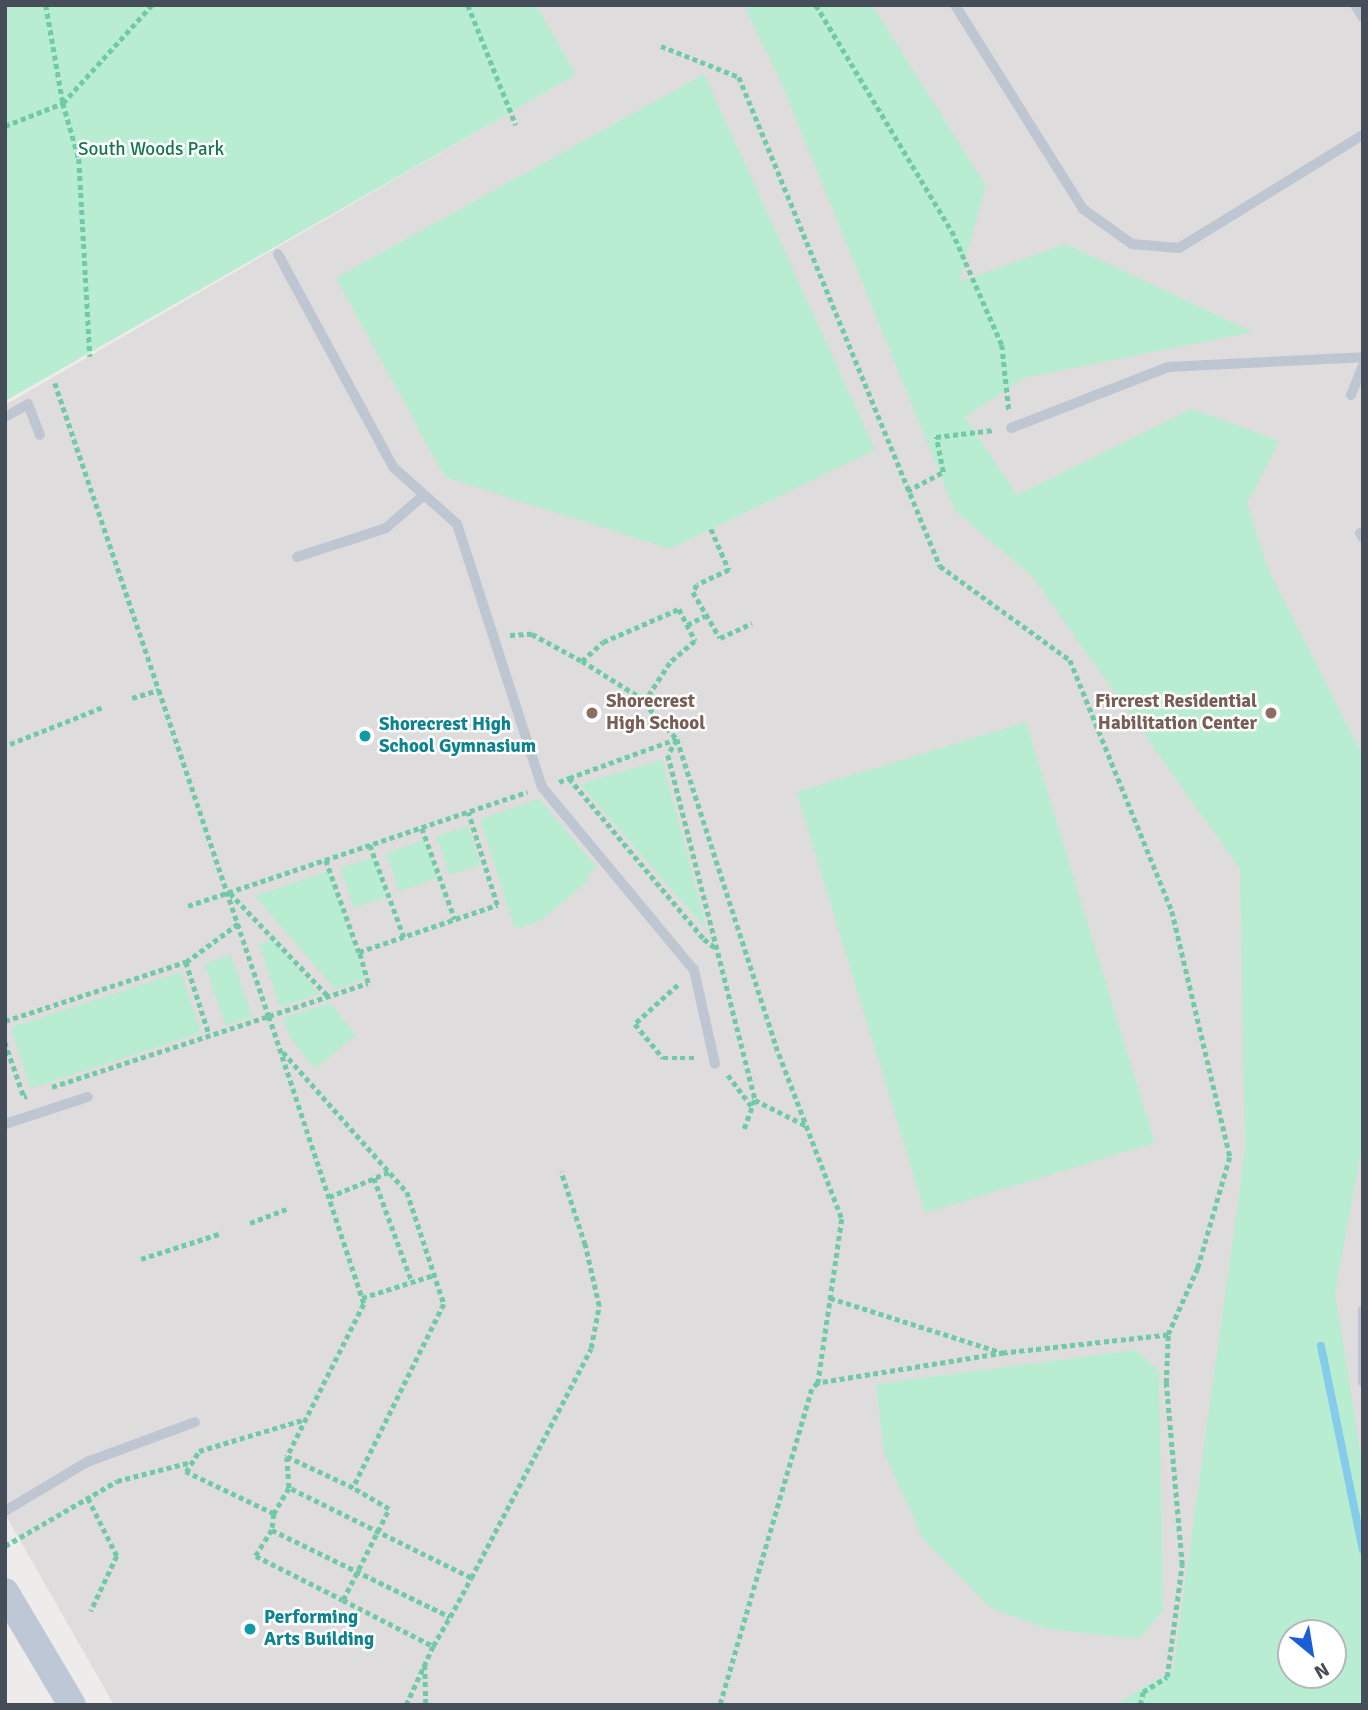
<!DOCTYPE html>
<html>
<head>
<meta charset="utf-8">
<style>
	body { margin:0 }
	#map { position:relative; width:1368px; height:1710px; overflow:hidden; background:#eeebeb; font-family:Signika,sans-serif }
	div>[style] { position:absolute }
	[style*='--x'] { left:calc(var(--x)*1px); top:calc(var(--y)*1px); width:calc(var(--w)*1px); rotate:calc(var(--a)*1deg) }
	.education>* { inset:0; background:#dfdcdd }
	.green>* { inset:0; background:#b8edd1; transform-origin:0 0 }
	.stream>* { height:8px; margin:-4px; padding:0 4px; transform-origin:4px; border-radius:4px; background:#85ccea }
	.path>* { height:4.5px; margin-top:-2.25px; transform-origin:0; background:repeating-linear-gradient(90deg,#71caa6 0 5px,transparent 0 8.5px) }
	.lane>* { height:10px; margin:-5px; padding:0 5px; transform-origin:5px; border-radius:5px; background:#bec6d1 }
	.secondary>* { height:28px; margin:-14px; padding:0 14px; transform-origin:14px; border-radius:14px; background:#bdc7d5 }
	.dots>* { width:19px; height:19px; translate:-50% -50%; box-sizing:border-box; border:4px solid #fff; border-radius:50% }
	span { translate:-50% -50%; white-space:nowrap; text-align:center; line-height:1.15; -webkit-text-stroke:5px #fff; paint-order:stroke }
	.park-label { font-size:19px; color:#17774f }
	.education-label { font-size:19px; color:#785e54; font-weight:700 }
	.left { translate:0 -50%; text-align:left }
	.right { translate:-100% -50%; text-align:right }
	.culture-label { font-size:19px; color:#0d838f; font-weight:700 }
	.frame { position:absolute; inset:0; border:7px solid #444d58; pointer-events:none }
	.north { position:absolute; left:1277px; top:1619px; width:70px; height:70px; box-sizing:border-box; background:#fff; border:2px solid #b4b8bc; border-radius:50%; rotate:150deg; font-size:19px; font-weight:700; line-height:28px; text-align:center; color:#444d58 }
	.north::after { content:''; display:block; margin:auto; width:24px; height:32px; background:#1a5dd9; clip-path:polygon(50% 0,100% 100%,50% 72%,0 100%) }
</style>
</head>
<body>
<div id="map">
	<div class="education">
		<i style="clip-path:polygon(536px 5px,1363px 5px,1363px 1687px,1344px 1594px,1151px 1705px,114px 1705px,5px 1514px,5px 405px,575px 75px)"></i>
	</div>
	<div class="green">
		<i style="clip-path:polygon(5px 5px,536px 5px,576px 75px,5px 401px)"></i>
		<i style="clip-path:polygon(evenodd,744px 5px,872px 5px,986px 186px,959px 282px,1066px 244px,1253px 332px,1024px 378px,965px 417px,1017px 495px,1192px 409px,1279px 441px,1247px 504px,1269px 571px,1363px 756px,1363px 1142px,1335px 1292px,1363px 1468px,1363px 1705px,1115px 1705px,1173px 1670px,1245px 1151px,1240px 869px,1032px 576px,955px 511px,781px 82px,744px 5px,1291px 1633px,1333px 1633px,1333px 1675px,1291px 1675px,1291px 1633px)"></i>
		<i style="clip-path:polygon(704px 74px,875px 450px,670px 549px,445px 477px,336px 278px)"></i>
		<i style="left:1026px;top:722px;width:440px;height:240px;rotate:73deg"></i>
		<i style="clip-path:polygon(662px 760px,707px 930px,580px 784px)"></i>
		<i style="clip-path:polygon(539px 799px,597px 867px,586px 876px,589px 880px,540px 921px,515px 929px,480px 819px)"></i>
		<i style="left:468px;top:826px;width:41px;height:33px;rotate:72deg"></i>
		<i style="left:425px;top:840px;width:40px;height:41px;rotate:71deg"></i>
		<i style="left:374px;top:857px;width:42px;height:35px;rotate:72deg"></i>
		<i style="clip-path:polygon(329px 871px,365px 979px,335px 989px,255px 896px)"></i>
		<i style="clip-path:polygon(274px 940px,319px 994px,280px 1007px,259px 944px)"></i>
		<i style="left:231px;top:955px;width:65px;height:28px;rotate:71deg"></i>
		<i style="left:181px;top:972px;width:64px;height:179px;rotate:72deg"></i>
		<i style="clip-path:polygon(330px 1003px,356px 1035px,315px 1069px,290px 1038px,283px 1018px)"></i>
		<i style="clip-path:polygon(1136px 1350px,1159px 1371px,1163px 1610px,1139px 1639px,1048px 1629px,991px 1608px,923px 1539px,884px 1453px,876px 1384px)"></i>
	</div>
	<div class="stream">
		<i style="--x:1321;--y:1346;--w:208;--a:78.4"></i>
	</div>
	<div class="path">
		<i style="--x:46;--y:5;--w:99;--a:80.2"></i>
		<i style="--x:63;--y:103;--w:58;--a:74.1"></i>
		<i style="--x:79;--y:159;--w:198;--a:86.8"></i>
		<i style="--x:468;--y:5;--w:129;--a:68.2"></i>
		<i style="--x:816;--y:5;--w:264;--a:59"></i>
		<i style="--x:952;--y:231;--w:124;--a:66.3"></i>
		<i style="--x:1002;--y:345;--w:66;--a:83.9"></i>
		<i style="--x:661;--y:46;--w:84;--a:21.7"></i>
		<i style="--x:739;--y:77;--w:529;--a:67.66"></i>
		<i style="--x:940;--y:566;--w:160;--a:35.9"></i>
		<i style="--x:1070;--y:660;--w:271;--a:67.9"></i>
		<i style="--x:1172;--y:911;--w:253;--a:76.7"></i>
		<i style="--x:1230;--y:1157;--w:116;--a:106.1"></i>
		<i style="--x:1198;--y:1268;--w:73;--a:114.1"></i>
		<i style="--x:1168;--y:1335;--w:165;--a:173.7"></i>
		<i style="--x:1004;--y:1353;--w:188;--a:170.8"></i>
		<i style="--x:5;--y:126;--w:62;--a:-21.6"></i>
		<i style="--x:63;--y:103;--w:132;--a:-47.8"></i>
		<i style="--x:55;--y:383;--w:324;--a:71.3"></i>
		<i style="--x:907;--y:491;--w:41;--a:-27.8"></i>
		<i style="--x:943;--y:472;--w:36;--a:-101"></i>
		<i style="--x:936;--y:437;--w:58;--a:-6.9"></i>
		<i style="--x:711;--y:529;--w:45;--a:66.3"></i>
		<i style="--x:729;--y:570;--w:35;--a:155"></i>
		<i style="--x:697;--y:585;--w:8;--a:120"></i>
		<i style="--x:693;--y:592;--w:53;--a:59.6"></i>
		<i style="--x:720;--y:638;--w:35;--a:-25"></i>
		<i style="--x:687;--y:625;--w:20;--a:-27"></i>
		<i style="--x:510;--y:635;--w:22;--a:-3"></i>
		<i style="--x:532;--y:634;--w:57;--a:28.4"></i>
		<i style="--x:582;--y:661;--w:66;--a:32"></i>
		<i style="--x:638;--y:696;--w:58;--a:47.8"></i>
		<i style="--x:677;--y:739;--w:323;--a:72.1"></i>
		<i style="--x:776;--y:1046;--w:185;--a:69.1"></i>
		<i style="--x:842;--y:1219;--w:166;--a:98.3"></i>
		<i style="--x:818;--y:1383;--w:8;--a:135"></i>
		<i style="--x:812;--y:1389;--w:329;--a:106.2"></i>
		<i style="--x:582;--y:661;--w:28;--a:-42"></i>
		<i style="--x:603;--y:642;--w:83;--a:-23.5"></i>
		<i style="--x:679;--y:609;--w:36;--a:63"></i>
		<i style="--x:695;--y:641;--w:33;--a:139"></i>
		<i style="--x:670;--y:663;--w:48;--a:123"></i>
		<i style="--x:132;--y:698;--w:28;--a:-17"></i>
		<i style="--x:159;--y:690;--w:344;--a:71.4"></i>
		<i style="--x:269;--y:1016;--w:104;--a:-18.4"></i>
		<i style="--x:368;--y:983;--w:32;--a:-106"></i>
		<i style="--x:359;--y:952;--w:146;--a:-18.8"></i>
		<i style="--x:497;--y:905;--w:97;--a:-107.3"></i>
		<i style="--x:677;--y:740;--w:17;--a:121"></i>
		<i style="--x:668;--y:755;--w:356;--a:75.8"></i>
		<i style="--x:755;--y:1100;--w:33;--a:110"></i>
		<i style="--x:10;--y:744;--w:100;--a:-21.7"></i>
		<i style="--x:569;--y:778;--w:114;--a:-20"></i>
		<i style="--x:559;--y:782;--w:11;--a:-22"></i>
		<i style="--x:569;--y:778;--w:210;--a:50"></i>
		<i style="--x:704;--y:939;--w:16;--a:38"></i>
		<i style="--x:422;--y:828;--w:97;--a:70.1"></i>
		<i style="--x:370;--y:845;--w:98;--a:69.7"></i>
		<i style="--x:326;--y:860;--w:98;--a:70.3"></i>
		<i style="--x:230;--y:893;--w:144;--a:46.4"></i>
		<i style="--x:188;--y:906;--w:358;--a:-18.6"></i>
		<i style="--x:186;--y:962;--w:76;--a:72.3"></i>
		<i style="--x:678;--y:985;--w:58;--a:137.8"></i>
		<i style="--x:635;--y:1024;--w:44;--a:50.5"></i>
		<i style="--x:663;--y:1058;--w:33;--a:0"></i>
		<i style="--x:5;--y:1021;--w:190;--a:-18.1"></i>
		<i style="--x:186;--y:962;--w:66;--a:-36.3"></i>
		<i style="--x:5;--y:1042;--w:58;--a:70.9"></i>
		<i style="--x:24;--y:1097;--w:3;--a:-18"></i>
		<i style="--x:283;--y:1052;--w:187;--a:48.5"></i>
		<i style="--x:407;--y:1192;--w:118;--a:71.7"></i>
		<i style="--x:444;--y:1304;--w:205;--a:116.3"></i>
		<i style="--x:353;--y:1488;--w:73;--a:-154.8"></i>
		<i style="--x:728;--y:1075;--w:40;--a:53"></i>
		<i style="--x:52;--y:1087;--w:228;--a:-18.1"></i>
		<i style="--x:269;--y:1016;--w:303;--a:71.7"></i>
		<i style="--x:364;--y:1304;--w:171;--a:116.7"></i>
		<i style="--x:287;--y:1457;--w:31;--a:86"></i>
		<i style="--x:289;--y:1488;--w:30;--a:120"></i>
		<i style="--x:274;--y:1514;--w:98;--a:-154.5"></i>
		<i style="--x:186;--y:1472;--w:25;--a:-58"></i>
		<i style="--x:199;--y:1451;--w:112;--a:-16.7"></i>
		<i style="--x:755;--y:1100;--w:58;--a:26.6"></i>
		<i style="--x:374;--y:1178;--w:111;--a:69.9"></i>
		<i style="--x:329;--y:1197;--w:65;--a:-22.6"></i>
		<i style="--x:250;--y:1223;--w:39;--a:-21"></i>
		<i style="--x:141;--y:1259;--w:85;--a:-17.8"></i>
		<i style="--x:362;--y:1298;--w:76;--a:-17.7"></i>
		<i style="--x:830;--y:1298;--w:182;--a:17.6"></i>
		<i style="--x:88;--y:1498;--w:65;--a:63.4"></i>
		<i style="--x:117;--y:1556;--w:61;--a:115.3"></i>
		<i style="--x:274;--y:1514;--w:16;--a:97"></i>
		<i style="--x:272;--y:1530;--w:198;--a:26"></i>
		<i style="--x:450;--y:1617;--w:44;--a:-61.7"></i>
		<i style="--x:471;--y:1578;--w:203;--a:-153.7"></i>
		<i style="--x:272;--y:1530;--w:31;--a:122"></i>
		<i style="--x:256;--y:1556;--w:97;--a:26.8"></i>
		<i style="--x:343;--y:1600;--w:102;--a:-63.2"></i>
		<i style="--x:389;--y:1509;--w:42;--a:-149.7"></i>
		<i style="--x:5;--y:1546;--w:129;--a:-30.1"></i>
		<i style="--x:117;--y:1481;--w:76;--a:-14.4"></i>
		<i style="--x:471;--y:1578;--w:259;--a:-62.4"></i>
		<i style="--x:591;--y:1348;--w:43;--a:-79.2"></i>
		<i style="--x:599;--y:1306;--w:63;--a:-102.9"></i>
		<i style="--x:585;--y:1245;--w:77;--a:-108.2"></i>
		<i style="--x:343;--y:1600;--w:101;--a:27.1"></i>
		<i style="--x:433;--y:1646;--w:34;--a:-60"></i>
		<i style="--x:425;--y:1665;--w:40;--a:88.6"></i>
		<i style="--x:406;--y:1705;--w:65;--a:-65.4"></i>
		<i style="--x:1140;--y:1705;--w:13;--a:-77"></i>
		<i style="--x:1143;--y:1692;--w:28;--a:-32"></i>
		<i style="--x:1167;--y:1677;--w:113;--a:-82.4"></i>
		<i style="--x:1182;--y:1565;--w:183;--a:-95"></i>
		<i style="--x:1166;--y:1383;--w:48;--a:-87.6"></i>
	</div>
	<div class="lane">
		<i style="--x:955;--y:5;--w:241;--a:57.9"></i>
		<i style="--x:1083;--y:209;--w:60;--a:35.5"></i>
		<i style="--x:1132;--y:244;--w:47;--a:4.9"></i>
		<i style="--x:1179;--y:248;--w:216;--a:-31.6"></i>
		<i style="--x:1355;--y:5;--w:15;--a:58"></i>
		<i style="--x:278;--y:254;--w:242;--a:61.6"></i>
		<i style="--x:393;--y:467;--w:86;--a:41.7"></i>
		<i style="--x:457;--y:524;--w:276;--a:72.1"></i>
		<i style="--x:542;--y:787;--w:238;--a:50.3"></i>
		<i style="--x:694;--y:970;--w:96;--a:77.4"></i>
		<i style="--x:1351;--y:395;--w:31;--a:-68"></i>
		<i style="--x:5;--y:417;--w:26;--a:-29"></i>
		<i style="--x:28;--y:404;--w:33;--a:69"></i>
		<i style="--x:1011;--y:428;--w:168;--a:-21.2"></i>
		<i style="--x:1168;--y:367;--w:195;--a:-2.9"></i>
		<i style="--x:1360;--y:533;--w:6;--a:59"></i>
		<i style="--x:297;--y:557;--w:94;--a:-18"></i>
		<i style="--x:386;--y:528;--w:50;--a:-41"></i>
		<i style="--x:5;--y:1124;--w:87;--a:-18"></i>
		<i style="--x:1363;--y:1310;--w:72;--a:90"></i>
		<i style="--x:5;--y:1511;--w:96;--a:-30.9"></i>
		<i style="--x:87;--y:1462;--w:115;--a:-20.3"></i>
	</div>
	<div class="secondary">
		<i style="--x:5;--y:1592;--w:131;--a:59.3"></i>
	</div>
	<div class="dots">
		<i style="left:592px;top:713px;background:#8d6e63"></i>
		<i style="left:1271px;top:713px;background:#8d6e63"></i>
		<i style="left:365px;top:736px;background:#0f9aa8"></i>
		<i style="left:250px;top:1629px;background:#0f9aa8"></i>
	</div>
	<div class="park-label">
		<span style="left:151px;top:150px">South Woods Park</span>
	</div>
	<div class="education-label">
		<span class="left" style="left:606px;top:713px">Shorecrest<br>High School</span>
		<span class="right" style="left:1257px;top:713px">Fircrest Residential<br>Habilitation Center</span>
	</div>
	<div class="culture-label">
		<span class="left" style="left:379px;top:736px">Shorecrest High<br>School Gymnasium</span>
		<span class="left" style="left:264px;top:1629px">Performing<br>Arts Building</span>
	</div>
	<div class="frame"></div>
	<div class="north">N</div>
</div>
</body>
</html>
